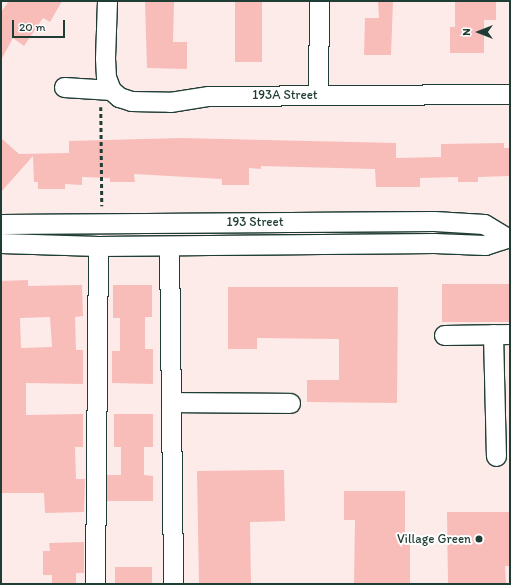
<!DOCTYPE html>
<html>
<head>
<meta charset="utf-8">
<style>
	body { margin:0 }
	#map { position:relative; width:511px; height:585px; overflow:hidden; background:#fdebea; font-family:Itim,sans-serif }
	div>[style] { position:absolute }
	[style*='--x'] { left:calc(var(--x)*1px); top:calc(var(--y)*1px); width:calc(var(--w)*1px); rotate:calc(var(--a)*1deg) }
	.building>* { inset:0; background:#f8bcb9; transform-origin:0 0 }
	.path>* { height:2.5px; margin-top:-1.25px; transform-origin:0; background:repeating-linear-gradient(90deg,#1f3d34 0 4px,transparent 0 7px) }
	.roads { filter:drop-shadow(1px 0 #1f3d34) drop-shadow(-1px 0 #1f3d34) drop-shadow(0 1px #1f3d34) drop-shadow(0 -1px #1f3d34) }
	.minor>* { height:19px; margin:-9.5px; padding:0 9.5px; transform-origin:9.5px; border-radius:9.5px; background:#fff }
	.dots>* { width:11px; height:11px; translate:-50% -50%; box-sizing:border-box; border:2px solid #fff; border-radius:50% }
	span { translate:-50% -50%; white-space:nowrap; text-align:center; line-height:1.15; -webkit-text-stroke:4px #fff; paint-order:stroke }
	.street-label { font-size:13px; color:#1f3d34 }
	.poi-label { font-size:13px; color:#1f3d34 }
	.right { translate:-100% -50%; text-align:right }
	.frame { position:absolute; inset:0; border:2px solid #1f3d34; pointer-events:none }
	.north { position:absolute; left:459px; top:12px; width:40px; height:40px; -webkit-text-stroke:3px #fff; paint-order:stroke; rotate:270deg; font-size:11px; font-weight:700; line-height:16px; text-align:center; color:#1f3d34 }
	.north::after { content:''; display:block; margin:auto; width:14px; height:18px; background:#1f3d34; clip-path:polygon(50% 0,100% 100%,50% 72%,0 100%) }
	.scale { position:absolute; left:12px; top:20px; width:53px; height:18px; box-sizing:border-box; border:2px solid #1f3d34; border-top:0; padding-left:5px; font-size:12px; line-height:14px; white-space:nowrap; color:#1f3d34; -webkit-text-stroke:3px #fff; paint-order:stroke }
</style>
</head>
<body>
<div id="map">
	<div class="building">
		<i style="clip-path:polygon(9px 1px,62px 1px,50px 22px,43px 18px,24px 46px,13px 38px,1px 60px,1px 12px)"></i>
		<i style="left:235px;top:1px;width:27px;height:61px"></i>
		<i style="clip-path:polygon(378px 1px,393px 1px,391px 55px,364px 55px,365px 18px,379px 18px)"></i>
		<i style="clip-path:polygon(455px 1px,496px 1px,496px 20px,484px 20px,484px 53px,450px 53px,450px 27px,455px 27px)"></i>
		<i style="clip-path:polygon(145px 2px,174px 2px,173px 42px,187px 42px,187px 69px,147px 68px)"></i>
		<i style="clip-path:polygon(1px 138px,19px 154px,69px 153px,69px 141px,181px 138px,396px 143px,396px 158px,441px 157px,441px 144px,504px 143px,504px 148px,510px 148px,510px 176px,478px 177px,478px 182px,458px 182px,458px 177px,420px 178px,420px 187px,376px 187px,375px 169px,261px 166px,261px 169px,249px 168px,249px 185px,222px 185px,222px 179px,134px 174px,135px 182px,110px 182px,110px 178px,82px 177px,82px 185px,65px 184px,65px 189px,38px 189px,38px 182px,34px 182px,33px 156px,1px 192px)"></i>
		<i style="clip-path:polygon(evenodd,28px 280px,28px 286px,82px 285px,83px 316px,75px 317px,76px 350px,83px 350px,83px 384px,26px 383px,26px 415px,83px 414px,83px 447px,75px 447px,76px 479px,85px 479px,84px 512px,45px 513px,44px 493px,1px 493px,1px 281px,28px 280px,50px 317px,52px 347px,21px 348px,20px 318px,50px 317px)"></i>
		<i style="left:510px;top:284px;width:38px;height:68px;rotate:90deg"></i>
		<i style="clip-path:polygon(113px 285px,152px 285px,152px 317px,145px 317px,145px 349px,153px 349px,153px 384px,112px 383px,112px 351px,120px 351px,120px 318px,113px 318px)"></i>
		<i style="clip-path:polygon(228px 287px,398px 287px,397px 403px,307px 402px,307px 380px,339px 380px,339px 339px,257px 338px,257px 349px,228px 349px)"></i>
		<i style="clip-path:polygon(114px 414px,153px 414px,153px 447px,144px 447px,144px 475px,153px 476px,153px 501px,107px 501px,107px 475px,121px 475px,121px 447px,114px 447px)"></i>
		<i style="clip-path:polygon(284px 470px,285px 521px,250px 522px,251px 584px,199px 584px,197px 471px)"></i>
		<i style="clip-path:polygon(344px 491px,405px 491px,405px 544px,410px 544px,410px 584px,354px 584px,355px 520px,344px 520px)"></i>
		<i style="clip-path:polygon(447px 512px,510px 512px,510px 566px,505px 566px,506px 584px,448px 584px)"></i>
		<i style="clip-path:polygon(84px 542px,84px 573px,76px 573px,76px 583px,52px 583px,52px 575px,43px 575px,43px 551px,50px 551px,49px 543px)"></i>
		<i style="left:115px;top:567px;width:37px;height:17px"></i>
	</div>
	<div class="path">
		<i style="--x:101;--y:107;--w:99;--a:89.4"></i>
	</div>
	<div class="roads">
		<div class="minor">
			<i style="--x:107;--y:1;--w:57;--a:92"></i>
			<i style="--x:105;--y:58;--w:19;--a:87"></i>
			<i style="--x:106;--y:77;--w:14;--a:69"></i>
			<i style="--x:64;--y:87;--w:47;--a:3.7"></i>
			<i style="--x:111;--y:90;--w:11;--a:41"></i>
			<i style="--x:119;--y:97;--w:13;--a:18"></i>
			<i style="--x:131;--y:101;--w:39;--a:1"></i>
			<i style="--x:170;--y:102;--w:39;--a:-9"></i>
			<i style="--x:209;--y:96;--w:301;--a:-0.4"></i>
			<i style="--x:318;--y:95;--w:94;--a:-89.4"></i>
			<i style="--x:1;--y:224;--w:433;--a:-0.4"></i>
			<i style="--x:434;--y:221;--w:50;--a:3.4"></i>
			<i style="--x:484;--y:224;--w:26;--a:31"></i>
			<i style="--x:1;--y:243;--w:97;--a:1.8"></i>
			<i style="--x:98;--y:246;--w:336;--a:-0.5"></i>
			<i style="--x:434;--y:243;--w:51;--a:2.2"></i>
			<i style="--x:485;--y:245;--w:26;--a:-18"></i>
			<i style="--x:169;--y:246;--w:338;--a:89.3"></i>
			<i style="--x:493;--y:334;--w:122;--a:88.6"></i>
			<i style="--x:444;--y:335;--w:66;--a:-0.9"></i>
			<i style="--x:171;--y:402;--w:119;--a:0.5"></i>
			<i style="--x:95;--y:584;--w:338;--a:-89.5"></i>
		</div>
	</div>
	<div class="dots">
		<i style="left:479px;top:539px;background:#1f3d34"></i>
	</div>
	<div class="street-label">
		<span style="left:285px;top:95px">193A Street</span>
		<span style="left:255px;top:222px">193 Street</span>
	</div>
	<div class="poi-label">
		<span class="right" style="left:471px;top:539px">Village Green</span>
	</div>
	<div class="frame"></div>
	<div class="north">N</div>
	<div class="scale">20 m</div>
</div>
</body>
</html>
